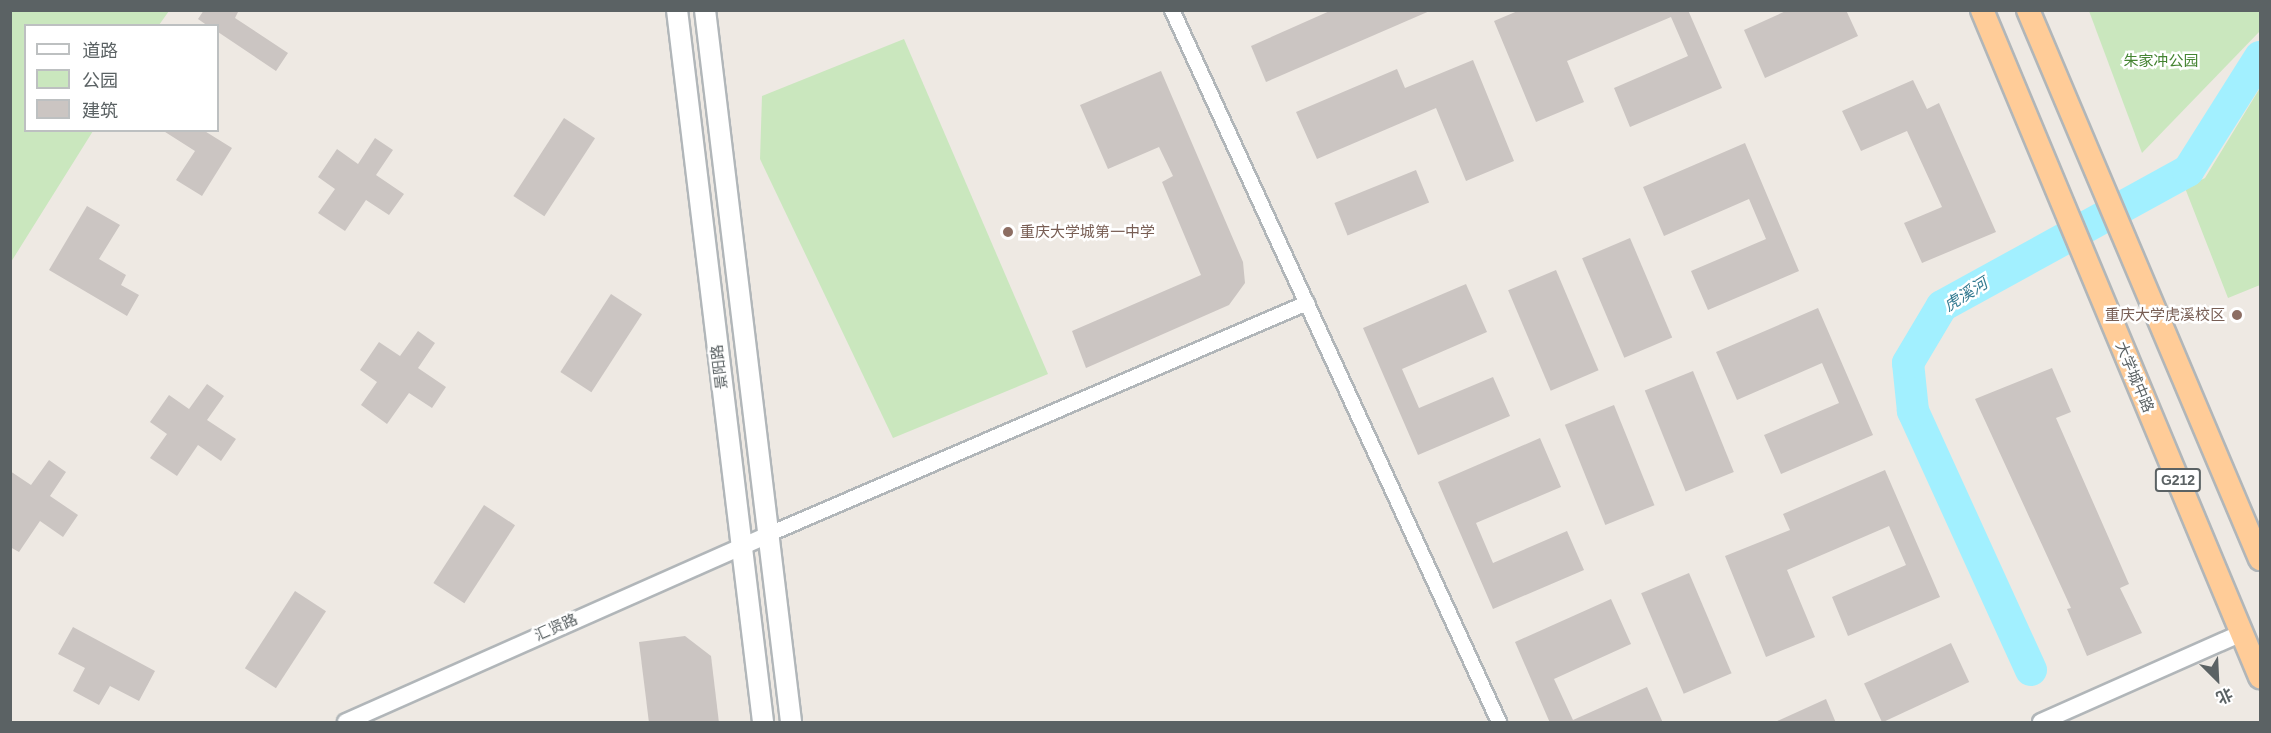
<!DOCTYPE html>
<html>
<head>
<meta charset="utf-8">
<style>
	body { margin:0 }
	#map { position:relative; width:2271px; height:733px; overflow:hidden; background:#eee9e3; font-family:Helvetica,"Noto Sans SC",sans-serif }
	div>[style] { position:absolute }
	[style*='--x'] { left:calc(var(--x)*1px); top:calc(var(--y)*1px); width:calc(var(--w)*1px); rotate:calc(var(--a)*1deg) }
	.green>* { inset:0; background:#cae7be }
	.river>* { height:32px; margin:-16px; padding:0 16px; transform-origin:16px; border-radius:16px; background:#a2f0ff }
	.building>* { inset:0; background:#cbc5c2; transform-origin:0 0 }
	.roads { filter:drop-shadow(2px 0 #b1b6b9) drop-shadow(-2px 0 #b1b6b9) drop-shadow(0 2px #b1b6b9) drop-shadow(0 -2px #b1b6b9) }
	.minor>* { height:14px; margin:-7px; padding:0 7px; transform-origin:7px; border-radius:7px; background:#fff }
	.tertiary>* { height:16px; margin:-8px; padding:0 8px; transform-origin:8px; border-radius:8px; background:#fff }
	.secondary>* { height:20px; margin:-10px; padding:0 10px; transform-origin:10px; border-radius:10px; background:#fff }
	.trunk>* { height:22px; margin:-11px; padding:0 11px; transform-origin:11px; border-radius:11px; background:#ffcc98 }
	.dots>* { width:16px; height:16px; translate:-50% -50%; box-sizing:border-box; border:3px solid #fff; border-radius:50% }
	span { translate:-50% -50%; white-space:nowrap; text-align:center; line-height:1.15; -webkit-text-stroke:5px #fff; paint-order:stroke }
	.shield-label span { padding:2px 4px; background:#fff; border:2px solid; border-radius:4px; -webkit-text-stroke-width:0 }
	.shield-label { font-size:14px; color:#5b6264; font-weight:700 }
	.park-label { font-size:15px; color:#458432 }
	.education-label { font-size:15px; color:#785e54 }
	.left { translate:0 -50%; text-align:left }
	.right { translate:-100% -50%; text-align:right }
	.street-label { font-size:15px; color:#5b6264 }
	.water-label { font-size:16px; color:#337a90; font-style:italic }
	.frame { position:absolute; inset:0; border:12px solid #5b6264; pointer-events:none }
	.legend { position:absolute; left:24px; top:24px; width:195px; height:108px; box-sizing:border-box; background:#fff; border:2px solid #bdc0c1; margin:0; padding:8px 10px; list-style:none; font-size:18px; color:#5b6264 }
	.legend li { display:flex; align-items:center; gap:12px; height:30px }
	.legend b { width:30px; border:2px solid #bdc0c1 }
	.north { position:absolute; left:2187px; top:649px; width:60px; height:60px; -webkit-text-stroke:4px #fff; paint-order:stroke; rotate:156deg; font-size:16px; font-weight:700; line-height:24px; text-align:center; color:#5b6264 }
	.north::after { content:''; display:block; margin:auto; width:21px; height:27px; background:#5b6264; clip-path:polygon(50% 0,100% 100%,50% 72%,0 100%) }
</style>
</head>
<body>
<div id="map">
	<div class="green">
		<i style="clip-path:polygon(11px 10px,169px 11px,159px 25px,26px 26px,26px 130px,93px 131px,11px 262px)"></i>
		<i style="clip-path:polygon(2089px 11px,2260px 11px,2260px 31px,2142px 153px)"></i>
		<i style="clip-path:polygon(904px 39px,1048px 374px,893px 438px,760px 159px,762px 96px)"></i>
		<i style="clip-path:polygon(2260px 88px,2260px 285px,2228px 298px,2185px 188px,2205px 178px)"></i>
	</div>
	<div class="river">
		<i style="--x:2031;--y:670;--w:285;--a:-114.5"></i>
		<i style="--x:1913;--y:411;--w:48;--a:-95.9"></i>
		<i style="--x:1908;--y:363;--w:66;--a:-59.2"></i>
		<i style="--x:1942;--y:306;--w:281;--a:-28.8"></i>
		<i style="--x:2188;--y:171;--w:135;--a:-57.7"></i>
	</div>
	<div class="building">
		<i style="clip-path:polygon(204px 10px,239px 10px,235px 18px,288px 53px,276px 71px,218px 32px,218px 26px,208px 26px,198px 19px)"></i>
		<i style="clip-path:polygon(1332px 10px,1432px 10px,1266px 82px,1251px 46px)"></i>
		<i style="clip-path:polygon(1520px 10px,1688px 10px,1722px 88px,1630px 127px,1614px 88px,1688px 56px,1671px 17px,1567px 61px,1584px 102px,1536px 122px,1494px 21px)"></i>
		<i style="clip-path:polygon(1788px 10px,1846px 10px,1858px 36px,1765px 78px,1744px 30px)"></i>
		<i style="clip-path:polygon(1473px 60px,1514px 161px,1466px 181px,1436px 108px,1317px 159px,1296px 112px,1397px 69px,1405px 88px)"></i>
		<i style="clip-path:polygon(1161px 71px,1243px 262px,1245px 283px,1229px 305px,1086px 368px,1072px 331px,1201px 275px,1162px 182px,1173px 176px,1159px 147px,1108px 169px,1080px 105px)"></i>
		<i style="clip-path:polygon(1913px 80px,1927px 109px,1939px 103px,1996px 232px,1922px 263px,1904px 223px,1942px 207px,1907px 131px,1861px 151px,1842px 111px)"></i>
		<i style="left:564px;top:118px;width:37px;height:93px;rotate:33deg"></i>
		<i style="clip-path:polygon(162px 130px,203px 130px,232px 148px,202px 196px,176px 180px,195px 151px)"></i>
		<i style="clip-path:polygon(375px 138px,393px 150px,376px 175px,404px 194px,389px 215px,366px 200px,345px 231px,318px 213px,335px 189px,318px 177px,337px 149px,358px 164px)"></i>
		<i style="clip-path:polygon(1745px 143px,1799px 271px,1708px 310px,1691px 271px,1766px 239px,1749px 199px,1664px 236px,1643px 187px)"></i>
		<i style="left:1416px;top:170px;width:35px;height:88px;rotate:68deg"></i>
		<i style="clip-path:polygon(87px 206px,120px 225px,99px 259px,126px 275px,121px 285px,139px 295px,127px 316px,49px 270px)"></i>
		<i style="left:1630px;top:238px;width:108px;height:52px;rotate:67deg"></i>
		<i style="left:1556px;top:270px;width:109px;height:52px;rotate:67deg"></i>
		<i style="clip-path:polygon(1466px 284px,1487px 332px,1402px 369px,1419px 408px,1493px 377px,1510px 416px,1418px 455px,1363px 328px)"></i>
		<i style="left:611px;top:294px;width:37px;height:93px;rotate:33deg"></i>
		<i style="clip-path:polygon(1818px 308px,1873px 435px,1781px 474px,1764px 435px,1839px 403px,1822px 363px,1737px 400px,1716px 352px)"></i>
		<i style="clip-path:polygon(418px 331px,435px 343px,418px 368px,446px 387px,432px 408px,409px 393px,387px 424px,361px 405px,377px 382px,360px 370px,379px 342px,400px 356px)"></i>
		<i style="clip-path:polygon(2052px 368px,2071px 412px,2056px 418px,2129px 584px,2120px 588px,2142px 633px,2087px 656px,2067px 609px,2071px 608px,1975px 399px)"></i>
		<i style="left:1693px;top:371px;width:109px;height:52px;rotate:68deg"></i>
		<i style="clip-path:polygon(207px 384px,224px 396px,207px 420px,236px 439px,221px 461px,198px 445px,177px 476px,150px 458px,167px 434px,150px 422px,169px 395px,189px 409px)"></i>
		<i style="left:1614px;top:405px;width:108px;height:53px;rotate:68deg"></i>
		<i style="clip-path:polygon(1540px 438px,1561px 487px,1476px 523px,1493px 563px,1567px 531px,1584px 570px,1493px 609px,1438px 482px)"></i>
		<i style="clip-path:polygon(49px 460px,66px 472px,50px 496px,78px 515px,63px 537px,40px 521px,19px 552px,10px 547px,10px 471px,31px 485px)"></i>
		<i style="clip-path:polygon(1885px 470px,1940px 597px,1848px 636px,1832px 597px,1906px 565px,1889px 526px,1787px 570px,1815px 637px,1766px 657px,1725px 556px,1790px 530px,1783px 514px)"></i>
		<i style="left:484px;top:505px;width:37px;height:93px;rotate:33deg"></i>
		<i style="left:1689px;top:573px;width:109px;height:52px;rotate:67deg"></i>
		<i style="left:295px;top:591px;width:37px;height:92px;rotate:33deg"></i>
		<i style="clip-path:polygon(1611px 599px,1631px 644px,1554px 679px,1573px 720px,1647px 687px,1663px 723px,1550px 723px,1515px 642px)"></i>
		<i style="clip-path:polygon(73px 627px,155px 671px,139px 701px,110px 686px,99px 705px,73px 691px,85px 668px,58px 654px)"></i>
		<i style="clip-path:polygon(685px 636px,711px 656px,719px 723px,649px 723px,639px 642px)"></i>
		<i style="left:1951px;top:643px;width:43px;height:96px;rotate:65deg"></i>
		<i style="clip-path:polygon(1826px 699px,1836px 723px,1773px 723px)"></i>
	</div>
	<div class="roads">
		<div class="minor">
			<i style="--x:1172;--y:10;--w:784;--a:65.33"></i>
			<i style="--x:767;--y:535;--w:588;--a:-23.25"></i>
		</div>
		<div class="tertiary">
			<i style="--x:346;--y:722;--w:461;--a:-23.9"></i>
			<i style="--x:2041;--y:722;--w:220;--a:-23.9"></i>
		</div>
		<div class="secondary">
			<i style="--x:677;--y:10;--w:717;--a:83.11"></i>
			<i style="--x:705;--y:10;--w:717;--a:83.11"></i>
		</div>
		<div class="trunk">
			<i style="--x:1982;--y:10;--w:723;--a:67.37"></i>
			<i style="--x:2028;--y:10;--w:596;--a:67.09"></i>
		</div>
	</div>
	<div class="dots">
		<i style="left:1008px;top:232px;background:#8d6e63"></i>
		<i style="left:2237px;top:315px;background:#8d6e63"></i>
	</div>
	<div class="shield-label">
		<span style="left:2178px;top:480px">G212</span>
	</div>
	<div class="park-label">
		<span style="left:2161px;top:61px">朱家冲公园</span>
	</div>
	<div class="education-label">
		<span class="left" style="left:1020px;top:232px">重庆大学城第一中学</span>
		<span class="right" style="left:2225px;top:315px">重庆大学虎溪校区</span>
	</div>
	<div class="street-label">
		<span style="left:719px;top:367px;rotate:-97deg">景阳路</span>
		<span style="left:2135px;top:377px;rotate:67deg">大学城中路</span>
		<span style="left:556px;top:627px;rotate:-24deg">汇贤路</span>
	</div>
	<div class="water-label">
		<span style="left:1966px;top:295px;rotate:-32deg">虎溪河</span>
	</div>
	<div class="frame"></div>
	<ul class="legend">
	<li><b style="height:8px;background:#fff"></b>道路</li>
	<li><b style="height:16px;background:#cae7be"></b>公园</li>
	<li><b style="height:16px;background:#cbc5c2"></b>建筑</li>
	</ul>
	<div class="north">北</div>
</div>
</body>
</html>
